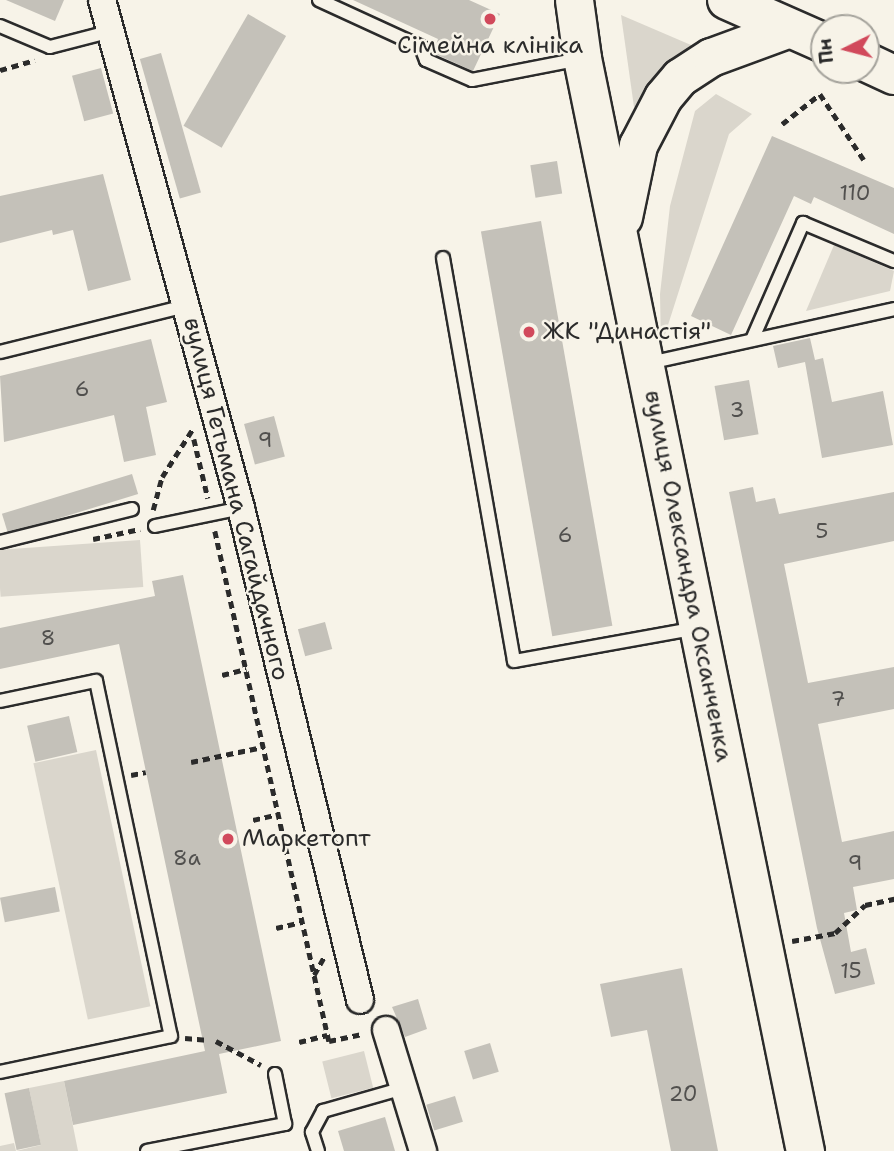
<!DOCTYPE html>
<html>
<head>
<meta charset="utf-8">
<style>
	body { margin:0 }
	#map { position:relative; width:894px; height:1151px; overflow:hidden; background:#f7f3e8; font-family:"Shantell Sans",sans-serif }
	div>[style] { position:absolute }
	[style*='--x'] { left:calc(var(--x)*1px); top:calc(var(--y)*1px); width:calc(var(--w)*1px); rotate:calc(var(--a)*1deg) }
	.green>* { inset:0; background:#dad6cc; transform-origin:0 0 }
	.building>* { inset:0; background:#c4c1b9; transform-origin:0 0 }
	.path>* { height:4.5px; margin-top:-2.25px; transform-origin:0; background:repeating-linear-gradient(90deg,#2b2b2b 0 7px,transparent 0 12px) }
	.roads { filter:drop-shadow(2px 0 #2b2b2b) drop-shadow(-2px 0 #2b2b2b) drop-shadow(0 2px #2b2b2b) drop-shadow(0 -2px #2b2b2b) }
	.service>* { height:12px; margin:-6px; padding:0 6px; transform-origin:6px; border-radius:6px; background:#f7f3e8 }
	.minor>* { height:26px; margin:-13px; padding:0 13px; transform-origin:13px; border-radius:13px; background:#f7f3e8 }
	.secondary>* { height:37px; margin:-18.5px; padding:0 18.5px; transform-origin:18.5px; border-radius:18.5px; background:#f7f3e8 }
	.primary>* { height:38px; margin:-19px; padding:0 19px; transform-origin:19px; border-radius:19px; background:#f7f3e8 }
	.dots>* { width:19px; height:19px; translate:-50% -50%; box-sizing:border-box; border:4px solid #f7f3e8; border-radius:50% }
	span { translate:-50% -50%; white-space:nowrap; text-align:center; line-height:1.15; -webkit-text-stroke:5px #f7f3e8; paint-order:stroke }
	.number-label { font-size:21px; color:#51504e }
	.number-label span { -webkit-text-stroke-width:0 }
	.poi-label { font-size:24px; color:#2b2b2b }
	.left { translate:0 -50%; text-align:left }
	.street-label { font-size:24px; color:#2b2b2b }
	.north { position:absolute; left:810px; top:14px; width:70px; height:70px; box-sizing:border-box; background:#f7f3e8; border:2px solid #a5a39c; border-radius:50%; rotate:264deg; font-size:19px; font-weight:700; line-height:28px; text-align:center; color:#2b2b2b }
	.north::after { content:''; display:block; margin:auto; width:24px; height:32px; background:#d1495b; clip-path:polygon(50% 0,100% 100%,50% 72%,0 100%) }
</style>
</head>
<body>
<div id="map">
	<div class="green">
		<i style="clip-path:polygon(621px 15px,705px 51px,642px 108px,634px 107px)"></i>
		<i style="clip-path:polygon(716px 94px,752px 114px,729px 134px,661px 347px,660px 294px,670px 206px,695px 111px)"></i>
		<i style="clip-path:polygon(834px 245px,894px 271px,890px 291px,806px 311px)"></i>
		<i style="left:140px;top:540px;width:47px;height:143px;rotate:86deg"></i>
		<i style="left:96px;top:750px;width:262px;height:64px;rotate:78deg"></i>
		<i style="left:364px;top:1051px;width:38px;height:43px;rotate:76deg"></i>
		<i style="clip-path:polygon(64px 1081px,78px 1151px,0 1151px,0 1146px,14px 1143px,16px 1151px,41px 1145px,29px 1088px)"></i>
	</div>
	<div class="building">
		<i style="clip-path:polygon(6px 0,64px 0,55px 21px)"></i>
		<i style="clip-path:polygon(353px 0,469px 0,500px 14px,473px 71px,433px 53px,438px 39px)"></i>
		<i style="left:248px;top:14px;width:44px;height:129px;rotate:30deg"></i>
		<i style="left:161px;top:53px;width:145px;height:22px;rotate:74deg"></i>
		<i style="left:101px;top:68px;width:47px;height:30px;rotate:75deg"></i>
		<i style="clip-path:polygon(772px 136px,894px 188px,894px 234px,814px 197px,811px 204px,794px 196px,731px 335px,691px 316px)"></i>
		<i style="left:557px;top:161px;width:33px;height:27px;rotate:81deg"></i>
		<i style="clip-path:polygon(103px 174px,131px 280px,88px 291px,73px 230px,53px 235px,52px 230px,0 243px,0 196px)"></i>
		<i style="left:541px;top:221px;width:411px;height:61px;rotate:80deg"></i>
		<i style="clip-path:polygon(810px 338px,815px 360px,823px 358px,832px 402px,883px 391px,893px 445px,822px 458px,805px 362px,778px 368px,773px 346px)"></i>
		<i style="clip-path:polygon(151px 339px,167px 402px,146px 407px,156px 455px,124px 462px,114px 415px,4px 442px,0 376px)"></i>
		<i style="left:749px;top:380px;width:55px;height:35px;rotate:80deg"></i>
		<i style="left:274px;top:416px;width:42px;height:31px;rotate:75deg"></i>
		<i style="left:132px;top:474px;width:21px;height:136px;rotate:73deg"></i>
		<i style="clip-path:polygon(753px 487px,756px 502px,775px 498px,779px 514px,894px 492px,894px 541px,784px 564px,808px 683px,894px 667px,894px 709px,818px 724px,842px 842px,894px 831px,894px 879px,853px 887px,857px 910px,844px 913px,851px 952px,866px 948px,875px 984px,835px 994px,817px 928px,729px 492px)"></i>
		<i style="clip-path:polygon(183px 575px,281px 1041px,219px 1054px,227px 1093px,73px 1125px,64px 1081px,205px 1051px,119px 644px,0 669px,0 628px,155px 596px,152px 581px)"></i>
		<i style="left:325px;top:622px;width:28px;height:28px;rotate:75deg"></i>
		<i style="left:69px;top:716px;width:37px;height:43px;rotate:77deg"></i>
		<i style="left:55px;top:887px;width:25px;height:56px;rotate:79deg"></i>
		<i style="clip-path:polygon(682px 968px,718px 1151px,671px 1151px,647px 1030px,611px 1037px,600px 984px)"></i>
		<i style="clip-path:polygon(418px 999px,427px 1029px,405px 1037px,392px 1007px)"></i>
		<i style="left:490px;top:1043px;width:30px;height:27px;rotate:73deg"></i>
		<i style="left:29px;top:1088px;width:58px;height:25px;rotate:78deg"></i>
		<i style="left:455px;top:1096px;width:27px;height:30px;rotate:73deg"></i>
		<i style="clip-path:polygon(385px 1117px,395px 1151px,344px 1151px,338px 1131px)"></i>
	</div>
	<div class="path">
		<i style="--x:0;--y:70;--w:36;--a:-16"></i>
		<i style="--x:782;--y:124;--w:48;--a:-38.3"></i>
		<i style="--x:820;--y:94;--w:79;--a:56.3"></i>
		<i style="--x:194;--y:439;--w:61;--a:76.7"></i>
		<i style="--x:153;--y:510;--w:34;--a:-75"></i>
		<i style="--x:162;--y:477;--w:56;--a:-57.4"></i>
		<i style="--x:215;--y:531;--w:523;--a:77.4"></i>
		<i style="--x:329;--y:1041;--w:35;--a:-12"></i>
		<i style="--x:93;--y:539;--w:48;--a:-12"></i>
		<i style="--x:222;--y:675;--w:25;--a:-14"></i>
		<i style="--x:191;--y:762;--w:74;--a:-11.8"></i>
		<i style="--x:131;--y:775;--w:15;--a:-11"></i>
		<i style="--x:253;--y:820;--w:26;--a:-13"></i>
		<i style="--x:276;--y:928;--w:27;--a:-13"></i>
		<i style="--x:792;--y:941;--w:44;--a:-10.5"></i>
		<i style="--x:835;--y:933;--w:41;--a:-43"></i>
		<i style="--x:865;--y:905;--w:30;--a:-12"></i>
		<i style="--x:314;--y:975;--w:23;--a:-61"></i>
		<i style="--x:185;--y:1038;--w:21;--a:5"></i>
		<i style="--x:216;--y:1041;--w:51;--a:28.1"></i>
		<i style="--x:299;--y:1042;--w:29;--a:-14"></i>
	</div>
	<div class="roads">
		<div class="service">
			<i style="--x:319;--y:0;--w:112;--a:24.7"></i>
			<i style="--x:421;--y:47;--w:14;--a:69"></i>
			<i style="--x:426;--y:60;--w:50;--a:23.5"></i>
			<i style="--x:472;--y:80;--w:110;--a:-11"></i>
			<i style="--x:0;--y:26;--w:54;--a:22.8"></i>
			<i style="--x:50;--y:47;--w:64;--a:-14.5"></i>
			<i style="--x:443;--y:258;--w:409;--a:80"></i>
			<i style="--x:514;--y:661;--w:186;--a:-10.2"></i>
			<i style="--x:752;--y:340;--w:128;--a:-66.4"></i>
			<i style="--x:803;--y:223;--w:99;--a:22.7"></i>
			<i style="--x:0;--y:352;--w:192;--a:-13.9"></i>
			<i style="--x:649;--y:363;--w:251;--a:-12.4"></i>
			<i style="--x:155;--y:526;--w:88;--a:-11.8"></i>
			<i style="--x:0;--y:542;--w:136;--a:-14"></i>
			<i style="--x:0;--y:701;--w:98;--a:-11.8"></i>
			<i style="--x:96;--y:681;--w:363;--a:78.1"></i>
			<i style="--x:171;--y:1036;--w:175;--a:168.1"></i>
			<i style="--x:147;--y:1151;--w:141;--a:-11.1"></i>
			<i style="--x:285;--y:1124;--w:51;--a:-101.3"></i>
			<i style="--x:318;--y:1151;--w:20;--a:-108"></i>
			<i style="--x:312;--y:1132;--w:24;--a:-62"></i>
			<i style="--x:323;--y:1111;--w:84;--a:-15.9"></i>
		</div>
		<div class="minor">
			<i style="--x:102;--y:0;--w:527;--a:74.7"></i>
			<i style="--x:241;--y:508;--w:506;--a:76.4"></i>
			<i style="--x:386;--y:1030;--w:127;--a:73"></i>
		</div>
		<div class="secondary">
			<i style="--x:574;--y:0;--w:59;--a:82.1"></i>
			<i style="--x:582;--y:58;--w:1116;--a:78.47"></i>
			<i style="--x:623;--y:217;--w:74;--a:-78.2"></i>
			<i style="--x:638;--y:145;--w:54;--a:-62.5"></i>
			<i style="--x:663;--y:97;--w:26;--a:-50"></i>
			<i style="--x:680;--y:77;--w:37;--a:-33"></i>
			<i style="--x:711;--y:57;--w:84;--a:-20.2"></i>
		</div>
		<div class="primary">
			<i style="--x:727;--y:0;--w:106;--a:23.9"></i>
			<i style="--x:866;--y:62;--w:31;--a:25"></i>
		</div>
	</div>
	<div class="dots">
		<i style="left:490px;top:19px;background:#d1495b"></i>
		<i style="left:529px;top:332px;background:#d1495b"></i>
		<i style="left:228px;top:839px;background:#d1495b"></i>
	</div>
	<div class="number-label">
		<span style="left:855px;top:193px">110</span>
		<span style="left:82px;top:389px">6</span>
		<span style="left:737px;top:410px">3</span>
		<span style="left:265px;top:440px">9</span>
		<span style="left:822px;top:531px">5</span>
		<span style="left:565px;top:535px">6</span>
		<span style="left:48px;top:638px">8</span>
		<span style="left:838px;top:699px">7</span>
		<span style="left:187px;top:858px">8а</span>
		<span style="left:855px;top:863px">9</span>
		<span style="left:851px;top:971px">15</span>
		<span style="left:683px;top:1094px">20</span>
	</div>
	<div class="poi-label">
		<span style="left:490px;top:46px">Сімейна клініка</span>
		<span class="left" style="left:543px;top:332px">ЖК "Династія"</span>
		<span class="left" style="left:242px;top:839px">Маркетопт</span>
	</div>
	<div class="street-label">
		<span style="left:236px;top:499px;rotate:76deg">вулиця Гетьмана Сагайдачного</span>
		<span style="left:688px;top:576px;rotate:79deg">вулиця Олександра Оксанченка</span>
	</div>
	<div class="north">Пн</div>
</div>
</body>
</html>
